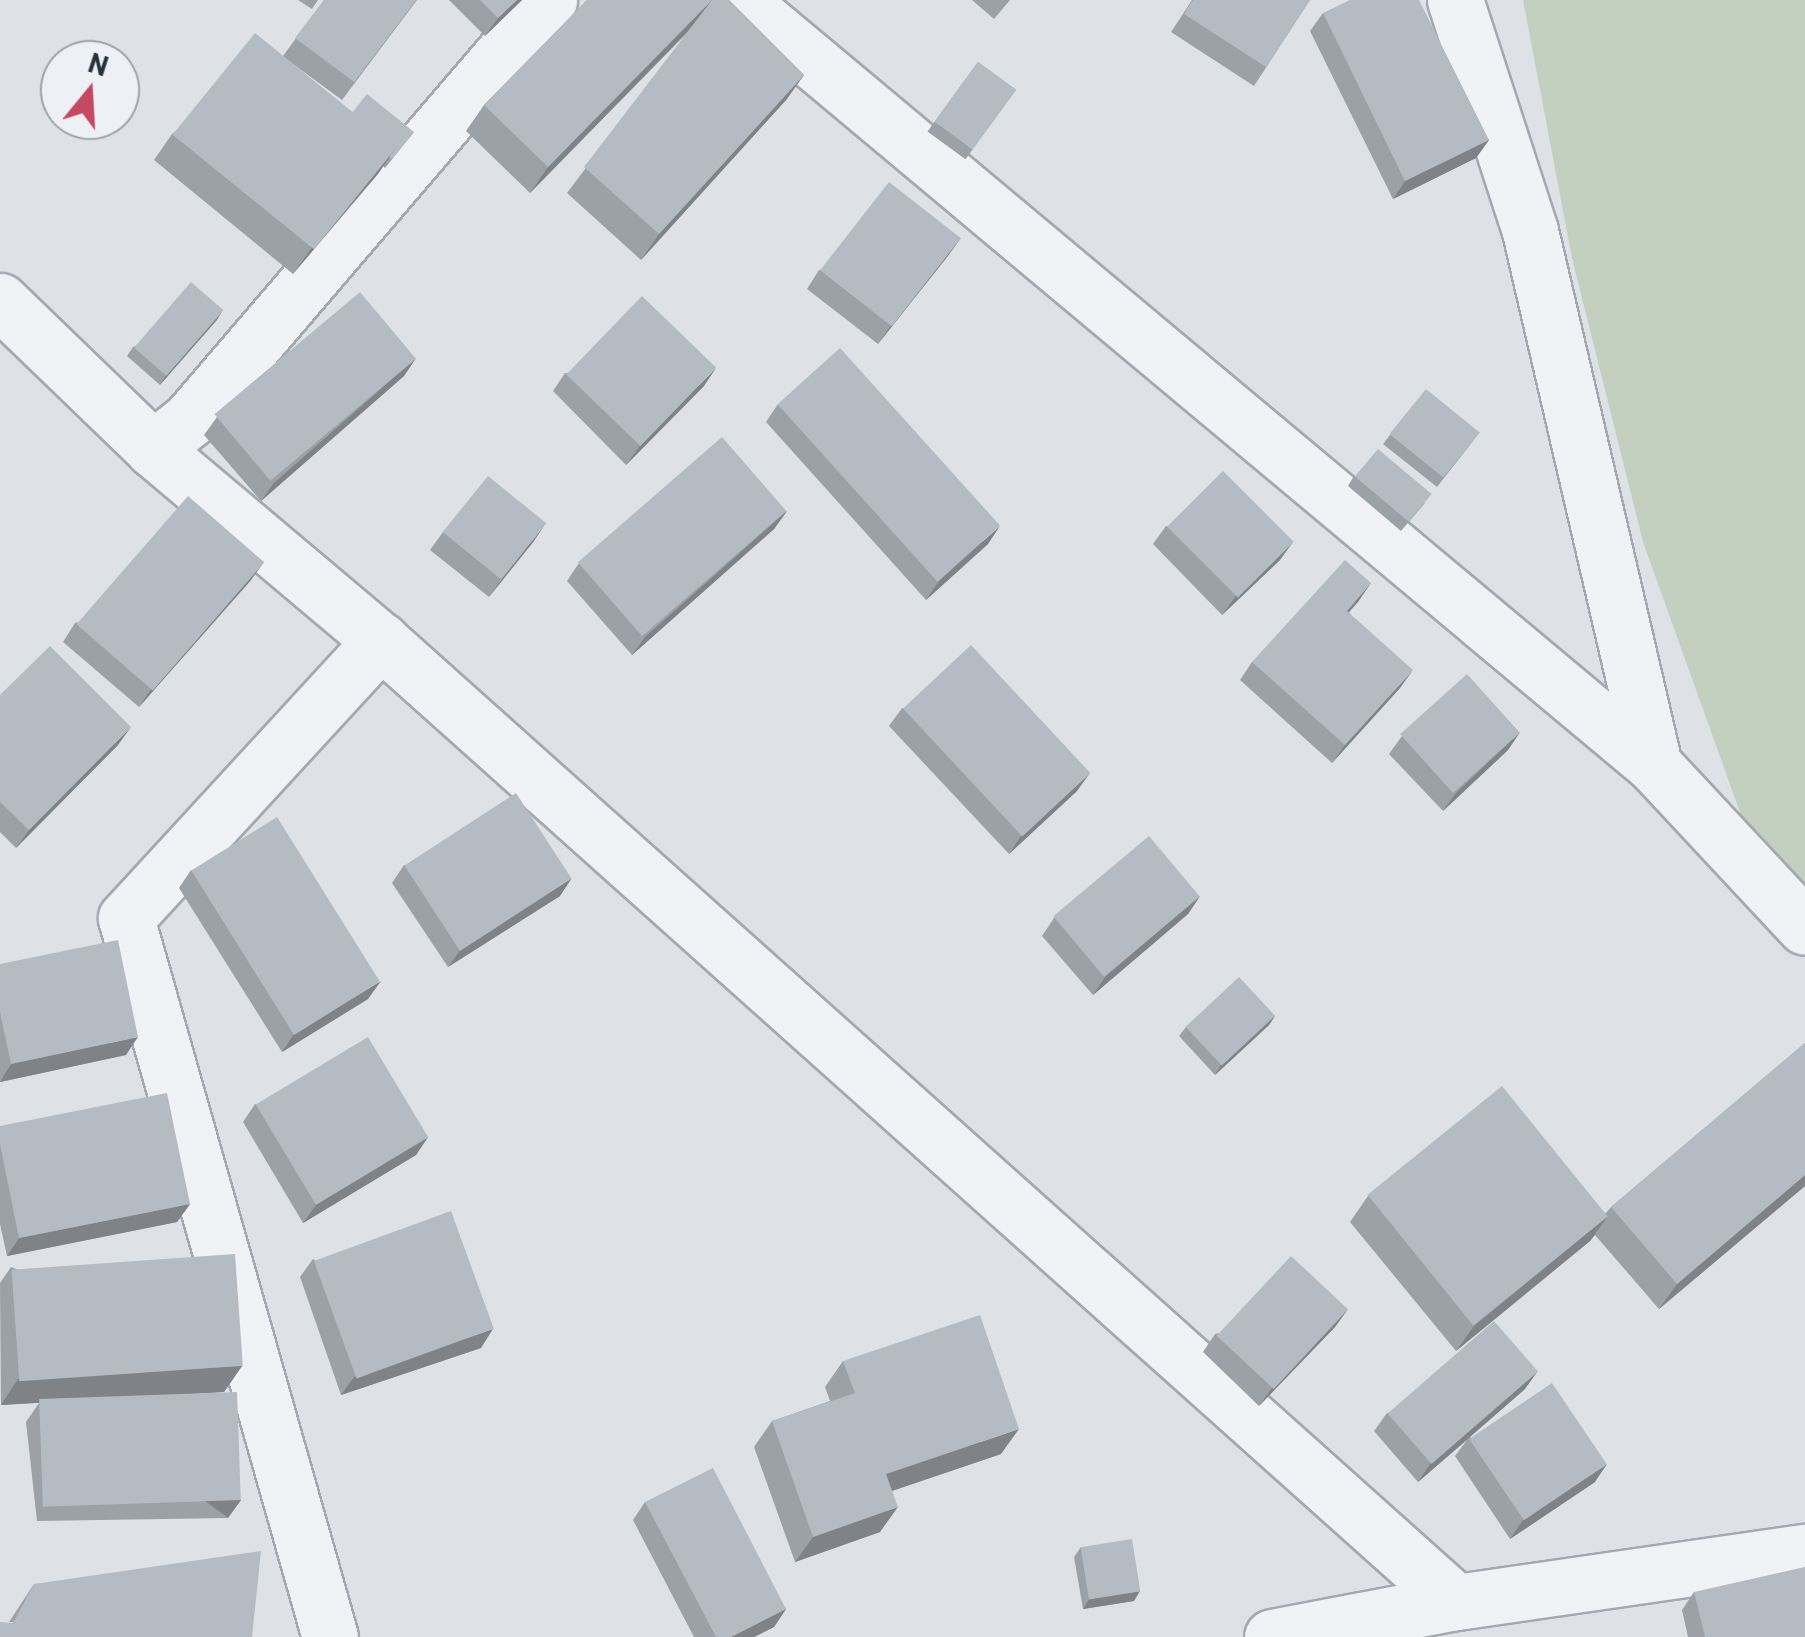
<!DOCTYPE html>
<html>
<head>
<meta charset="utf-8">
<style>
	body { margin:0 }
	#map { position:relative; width:1805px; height:1637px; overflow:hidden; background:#dee2e6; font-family:Barlow,sans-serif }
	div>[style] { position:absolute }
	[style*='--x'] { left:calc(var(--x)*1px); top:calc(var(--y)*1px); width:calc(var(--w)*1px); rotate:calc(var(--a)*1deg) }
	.green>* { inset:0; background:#c4d0bf }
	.roads { filter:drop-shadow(2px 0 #a4a9b0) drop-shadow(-2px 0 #a4a9b0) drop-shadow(0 2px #a4a9b0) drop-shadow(0 -2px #a4a9b0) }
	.minor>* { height:55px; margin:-27.5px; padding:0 27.5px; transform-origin:27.5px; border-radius:27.5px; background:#f0f2f5 }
	.wall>* { inset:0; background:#9ca1a8; transform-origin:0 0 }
	.shaded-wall>* { inset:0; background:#7f8388; transform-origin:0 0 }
	.building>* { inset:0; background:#b5bbc3; transform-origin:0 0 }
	span { translate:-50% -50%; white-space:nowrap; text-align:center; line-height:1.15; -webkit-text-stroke:8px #edf0f4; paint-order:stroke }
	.north { position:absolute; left:40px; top:40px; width:100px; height:100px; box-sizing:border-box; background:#edf0f4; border:2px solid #9ea3aa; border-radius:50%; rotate:18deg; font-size:28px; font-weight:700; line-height:40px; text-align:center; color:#28303c }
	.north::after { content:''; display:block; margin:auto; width:35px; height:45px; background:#c54962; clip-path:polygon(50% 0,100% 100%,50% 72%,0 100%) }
</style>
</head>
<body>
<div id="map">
	<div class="green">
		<i style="clip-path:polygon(1523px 0,1805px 0,1805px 883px,1742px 818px,1643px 542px,1572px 258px)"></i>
	</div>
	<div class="roads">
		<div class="minor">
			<i style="--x:739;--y:0;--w:1193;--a:39.9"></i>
			<i style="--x:1654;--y:765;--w:221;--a:47"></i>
			<i style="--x:1455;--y:0;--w:243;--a:72"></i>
			<i style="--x:1530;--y:231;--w:548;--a:76.93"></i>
			<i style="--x:0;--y:301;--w:213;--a:44"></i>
			<i style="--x:153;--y:449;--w:298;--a:40.1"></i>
			<i style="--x:381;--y:641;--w:1442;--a:41.8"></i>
			<i style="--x:153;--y:449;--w:48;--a:-39"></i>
			<i style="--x:190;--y:419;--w:552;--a:-49.41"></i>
			<i style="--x:330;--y:1637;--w:747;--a:-105.84"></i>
			<i style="--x:126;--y:918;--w:377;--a:-47.4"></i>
			<i style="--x:1272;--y:1637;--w:187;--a:-10.8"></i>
			<i style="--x:1456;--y:1602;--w:353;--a:-8.2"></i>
		</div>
	</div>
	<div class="wall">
		<i style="clip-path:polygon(298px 0,318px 0,312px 9px)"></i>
		<i style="clip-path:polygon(324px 0,417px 0,342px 100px,285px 58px,352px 113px,414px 132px,385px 168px,383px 166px,293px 274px,154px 160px,172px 134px,283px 56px)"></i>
		<i style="clip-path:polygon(449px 0,522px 0,485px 36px)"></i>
		<i style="clip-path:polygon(587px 0,729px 0,804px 75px,786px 100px,641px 260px,567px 193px,688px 32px,530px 193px,466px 131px,484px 105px)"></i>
		<i style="clip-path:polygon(972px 0,1010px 0,994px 19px)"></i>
		<i style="clip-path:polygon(1192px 0,1310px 0,1254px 86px,1171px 32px)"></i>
		<i style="clip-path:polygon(1323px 13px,1489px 140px,1476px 158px,1393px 199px,1310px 31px)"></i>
		<i style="left:978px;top:62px;width:47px;height:86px;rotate:36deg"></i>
		<i style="clip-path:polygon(961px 238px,878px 344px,807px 289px,819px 270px)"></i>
		<i style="clip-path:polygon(223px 310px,160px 385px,127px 356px,133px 347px)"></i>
		<i style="clip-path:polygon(416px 358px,404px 376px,261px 501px,204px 435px,217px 417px)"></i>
		<i style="clip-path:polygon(565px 373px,704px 386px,626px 465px,553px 391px)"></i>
		<i style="clip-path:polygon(778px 404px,988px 544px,926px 600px,766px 422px)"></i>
		<i style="clip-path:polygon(1480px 432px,1437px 487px,1383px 444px,1390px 435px)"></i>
		<i style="clip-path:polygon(1354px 476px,1425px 503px,1401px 531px,1348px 486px)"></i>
		<i style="clip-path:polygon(787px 511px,774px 529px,632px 655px,567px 581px,579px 563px)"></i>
		<i style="clip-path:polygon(1166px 526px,1280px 560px,1222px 615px,1153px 544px)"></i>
		<i style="clip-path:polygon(443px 532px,534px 541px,489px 597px,430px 550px)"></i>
		<i style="clip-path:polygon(251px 580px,139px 707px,63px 642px,75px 623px)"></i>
		<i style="clip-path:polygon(1371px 583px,1349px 612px,1400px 688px,1332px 763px,1240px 680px,1252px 662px)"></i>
		<i style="clip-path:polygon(0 695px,118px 745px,16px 848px,0 832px)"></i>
		<i style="clip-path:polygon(902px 708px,1077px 791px,1009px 854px,889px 726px)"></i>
		<i style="clip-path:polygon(1520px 732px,1508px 750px,1443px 811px,1389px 754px,1402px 736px)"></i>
		<i style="clip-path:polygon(404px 865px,560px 896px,448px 967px,392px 883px)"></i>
		<i style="clip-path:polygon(191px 870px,368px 999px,282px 1052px,179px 888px)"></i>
		<i style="clip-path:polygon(1200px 896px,1188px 914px,1093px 995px,1042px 936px,1054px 918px)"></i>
		<i style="clip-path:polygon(0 964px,126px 1055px,0 1082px)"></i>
		<i style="clip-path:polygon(1275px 1016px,1269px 1025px,1215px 1075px,1179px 1036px,1186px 1027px)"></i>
		<i style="clip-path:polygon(1805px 1043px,1805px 1186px,1659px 1309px,1595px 1235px,1590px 1241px,1456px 1351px,1350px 1222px,1368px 1196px,1606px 1213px,1611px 1207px)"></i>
		<i style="clip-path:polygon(255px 1104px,428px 1137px,416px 1155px,303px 1223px,243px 1122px)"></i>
		<i style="clip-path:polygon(0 1126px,190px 1204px,177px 1222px,7px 1256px,0 1224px)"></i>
		<i style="clip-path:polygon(313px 1259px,481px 1348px,341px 1395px,300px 1277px)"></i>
		<i style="clip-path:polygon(11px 1267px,242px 1366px,224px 1392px,1px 1405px,0 1283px)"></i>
		<i style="clip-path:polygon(1348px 1309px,1335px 1327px,1259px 1406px,1203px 1352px,1215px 1334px)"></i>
		<i style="clip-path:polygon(843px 1361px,1001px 1454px,892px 1491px,880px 1532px,795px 1562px,754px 1447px,772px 1421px,830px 1401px,825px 1387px)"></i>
		<i style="clip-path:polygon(1525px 1389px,1470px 1437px,1595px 1482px,1510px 1539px,1455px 1456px,1467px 1440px,1418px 1482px,1374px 1431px,1387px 1413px)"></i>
		<i style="clip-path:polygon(39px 1403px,241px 1500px,228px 1518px,37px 1521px,26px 1422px)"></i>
		<i style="clip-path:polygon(645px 1502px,786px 1609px,774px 1627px,754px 1637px,694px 1637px,633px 1520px)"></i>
		<i style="clip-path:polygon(1081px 1547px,1134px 1601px,1083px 1609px,1074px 1557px)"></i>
		<i style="clip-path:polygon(34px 1584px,252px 1637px,9px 1622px)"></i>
		<i style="clip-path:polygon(1694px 1592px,1805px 1637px,1688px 1637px,1682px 1610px)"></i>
	</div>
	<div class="shaded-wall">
		<i style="clip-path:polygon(517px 0,522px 0,485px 36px,498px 18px)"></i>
		<i style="clip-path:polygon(712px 0,695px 24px,530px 193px,548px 167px)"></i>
		<i style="clip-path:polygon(804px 75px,786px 100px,641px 260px,659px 234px)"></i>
		<i style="clip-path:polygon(1489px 140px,1476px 158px,1393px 199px,1405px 181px)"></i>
		<i style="clip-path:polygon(396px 148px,378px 174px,293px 274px,311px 249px)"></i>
		<i style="clip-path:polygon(961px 238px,948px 256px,878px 344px,891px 325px)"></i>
		<i style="clip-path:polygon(223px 310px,217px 320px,160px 385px,166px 375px)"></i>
		<i style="clip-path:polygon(416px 358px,404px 376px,261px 501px,274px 483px)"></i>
		<i style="clip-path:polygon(716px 368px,704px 386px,626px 465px,639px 447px)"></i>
		<i style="clip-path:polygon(787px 511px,774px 529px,632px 655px,645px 637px)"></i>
		<i style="clip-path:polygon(546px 523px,534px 541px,489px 597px,502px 579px)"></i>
		<i style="clip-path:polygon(1000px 526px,988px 544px,926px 600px,939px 581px)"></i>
		<i style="clip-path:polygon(1293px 542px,1280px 560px,1222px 615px,1235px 597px)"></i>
		<i style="clip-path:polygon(264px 562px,251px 580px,139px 707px,151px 689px)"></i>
		<i style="clip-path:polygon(1371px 583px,1358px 602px,1334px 629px,1347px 611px)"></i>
		<i style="clip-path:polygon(1413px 670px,1400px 688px,1332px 763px,1345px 745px)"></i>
		<i style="clip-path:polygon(131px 727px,118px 745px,16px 848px,29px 830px)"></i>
		<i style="clip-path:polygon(1520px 732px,1508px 750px,1443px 811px,1456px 793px)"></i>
		<i style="clip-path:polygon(1090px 773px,1077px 791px,1009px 854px,1021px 836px)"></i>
		<i style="clip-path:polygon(572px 878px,560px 896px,448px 967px,461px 949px)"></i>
		<i style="clip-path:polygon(1200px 896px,1188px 914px,1093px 995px,1105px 977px)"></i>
		<i style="clip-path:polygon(381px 981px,368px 999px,282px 1052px,294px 1034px)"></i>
		<i style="clip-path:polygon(1275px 1016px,1269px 1025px,1215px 1075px,1221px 1065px)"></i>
		<i style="clip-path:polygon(138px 1037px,126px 1055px,0 1082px,11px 1064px)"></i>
		<i style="clip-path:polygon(428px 1137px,416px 1155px,303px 1223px,316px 1205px)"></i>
		<i style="clip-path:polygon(1805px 1175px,1805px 1186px,1659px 1309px,1677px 1284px)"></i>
		<i style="clip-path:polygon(190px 1204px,177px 1222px,7px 1256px,19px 1238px)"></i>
		<i style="clip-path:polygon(1608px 1216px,1590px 1241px,1456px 1351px,1474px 1326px)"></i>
		<i style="clip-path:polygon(1348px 1309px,1335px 1327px,1259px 1406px,1272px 1388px)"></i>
		<i style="clip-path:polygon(493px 1329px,481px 1348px,341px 1395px,354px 1377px)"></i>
		<i style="clip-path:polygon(242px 1366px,224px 1392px,1px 1405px,18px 1379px)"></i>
		<i style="clip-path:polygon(1538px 1371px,1525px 1389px,1418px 1482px,1430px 1464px)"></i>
		<i style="clip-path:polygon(1019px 1429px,1001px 1454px,868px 1499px,886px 1474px)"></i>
		<i style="clip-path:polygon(1607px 1464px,1595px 1482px,1510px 1539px,1522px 1521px)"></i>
		<i style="left:241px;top:1500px;width:22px;height:191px;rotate:126deg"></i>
		<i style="clip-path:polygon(898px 1507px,880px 1532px,795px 1562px,813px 1537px)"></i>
		<i style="clip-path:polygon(1140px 1591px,1134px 1601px,1083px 1609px,1089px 1599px)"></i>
		<i style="clip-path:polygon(786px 1609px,774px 1627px,754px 1637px,731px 1637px)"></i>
	</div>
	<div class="building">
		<i style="clip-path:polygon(324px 0,416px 0,354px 82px,295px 38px)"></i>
		<i style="clip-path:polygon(480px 0,517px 0,498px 18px)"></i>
		<i style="clip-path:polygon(587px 0,712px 0,548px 167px,484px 105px)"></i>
		<i style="clip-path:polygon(712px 0,729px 0,804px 75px,659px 234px,584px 167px)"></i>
		<i style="clip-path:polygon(1193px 0,1310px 0,1266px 67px,1184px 14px)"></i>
		<i style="clip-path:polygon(1350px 0,1419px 0,1489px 140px,1405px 181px,1323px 13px)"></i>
		<i style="left:255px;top:33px;width:182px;height:131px;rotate:39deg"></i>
		<i style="left:978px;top:62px;width:47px;height:74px;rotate:36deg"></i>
		<i style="clip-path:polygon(367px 94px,414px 132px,392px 159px,389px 157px,396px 148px,352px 113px)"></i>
		<i style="left:889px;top:182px;width:91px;height:112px;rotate:38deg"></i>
		<i style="left:191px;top:282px;width:43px;height:87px;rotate:41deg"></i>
		<i style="left:360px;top:292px;width:87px;height:190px;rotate:50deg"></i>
		<i style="left:642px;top:296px;width:103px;height:109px;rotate:44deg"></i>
		<i style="left:840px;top:348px;width:239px;height:84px;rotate:48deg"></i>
		<i style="left:1426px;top:389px;width:69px;height:58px;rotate:39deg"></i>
		<i style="left:722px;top:437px;width:98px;height:191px;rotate:49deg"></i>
		<i style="left:1378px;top:449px;width:70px;height:36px;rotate:40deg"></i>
		<i style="left:1223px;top:471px;width:100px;height:79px;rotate:45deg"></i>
		<i style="left:488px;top:476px;width:75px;height:72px;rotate:39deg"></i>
		<i style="left:188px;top:496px;width:101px;height:170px;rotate:41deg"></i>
		<i style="clip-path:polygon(1345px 560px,1371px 583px,1347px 611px,1413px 670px,1345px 745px,1252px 662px)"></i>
		<i style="left:971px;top:645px;width:175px;height:93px;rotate:47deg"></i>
		<i style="clip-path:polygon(50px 646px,131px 727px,29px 830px,0 802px,0 695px)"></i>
		<i style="left:1467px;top:674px;width:79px;height:90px;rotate:48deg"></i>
		<i style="left:516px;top:793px;width:102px;height:133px;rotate:57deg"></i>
		<i style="left:277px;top:817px;width:194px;height:101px;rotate:58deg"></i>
		<i style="left:1149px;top:836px;width:79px;height:125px;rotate:50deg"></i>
		<i style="clip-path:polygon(118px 940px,138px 1037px,11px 1064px,0 1012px,0 964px)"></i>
		<i style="left:1239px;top:977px;width:53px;height:73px;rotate:47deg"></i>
		<i style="left:368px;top:1037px;width:117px;height:131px;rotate:59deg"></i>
		<i style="clip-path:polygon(1805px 1043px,1805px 1175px,1677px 1284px,1611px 1207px)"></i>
		<i style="left:1502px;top:1086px;width:168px;height:173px;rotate:51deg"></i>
		<i style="clip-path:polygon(167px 1093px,190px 1204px,19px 1238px,0 1144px,0 1126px)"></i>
		<i style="left:451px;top:1211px;width:125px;height:146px;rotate:70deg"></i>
		<i style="left:235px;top:1254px;width:112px;height:224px;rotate:86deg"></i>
		<i style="left:1291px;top:1256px;width:78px;height:109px;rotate:43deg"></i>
		<i style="clip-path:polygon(980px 1315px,1019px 1429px,886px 1474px,898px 1507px,813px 1537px,772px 1421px,855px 1393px,843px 1361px)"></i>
		<i style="left:1494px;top:1321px;width:67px;height:141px;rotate:49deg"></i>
		<i style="left:1552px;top:1383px;width:98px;height:100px;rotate:56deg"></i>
		<i style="left:237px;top:1392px;width:108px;height:198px;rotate:88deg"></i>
		<i style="clip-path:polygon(713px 1468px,786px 1609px,731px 1637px,716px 1637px,645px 1502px)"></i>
		<i style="left:1132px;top:1539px;width:53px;height:52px;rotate:81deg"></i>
		<i style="clip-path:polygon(261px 1551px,252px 1637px,0 1637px,0 1622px,13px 1623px,34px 1584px)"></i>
		<i style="clip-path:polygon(1805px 1567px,1805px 1637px,1705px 1637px,1694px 1592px)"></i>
	</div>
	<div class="north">N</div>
</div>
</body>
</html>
